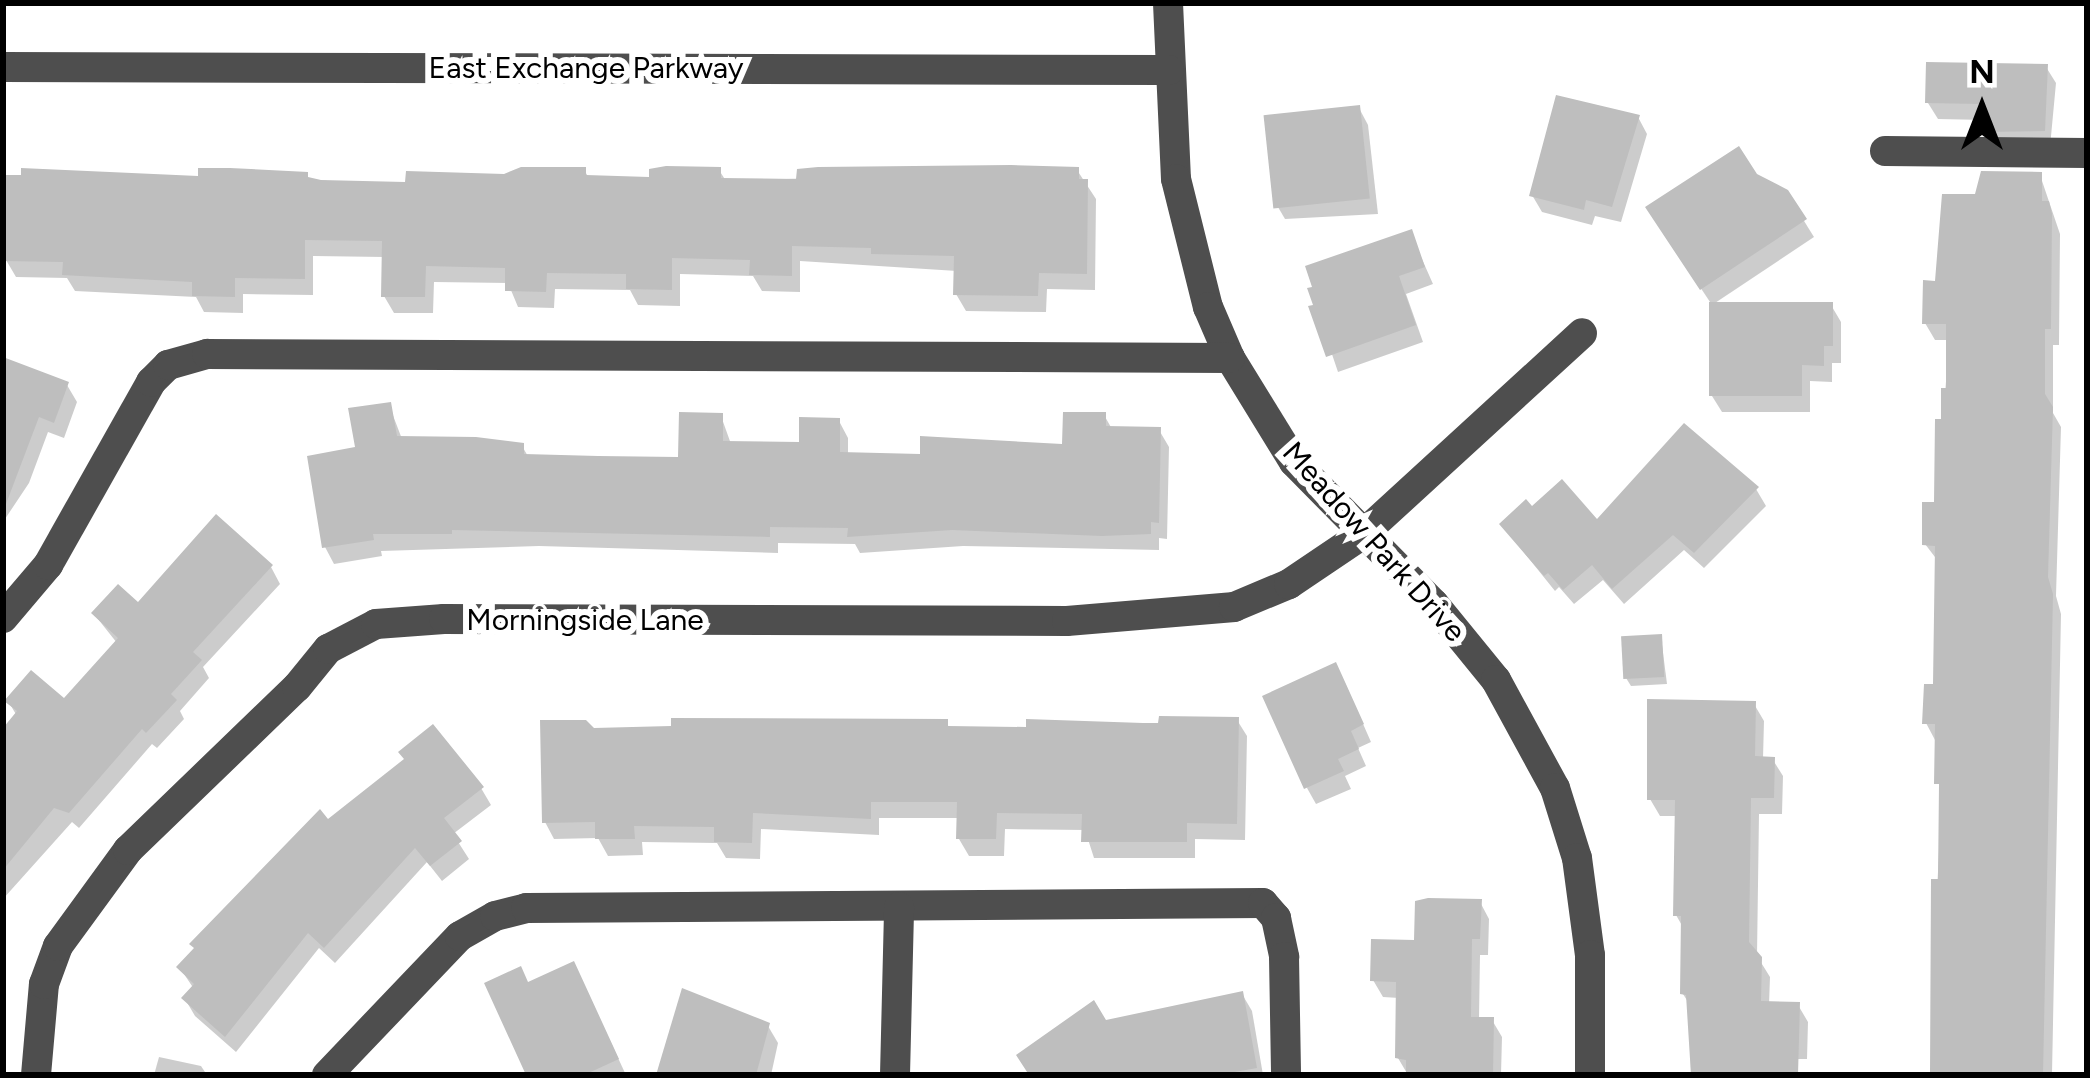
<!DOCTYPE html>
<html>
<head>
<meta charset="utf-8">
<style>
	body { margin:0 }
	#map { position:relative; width:2090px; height:1078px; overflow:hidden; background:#fff; font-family:Figtree,sans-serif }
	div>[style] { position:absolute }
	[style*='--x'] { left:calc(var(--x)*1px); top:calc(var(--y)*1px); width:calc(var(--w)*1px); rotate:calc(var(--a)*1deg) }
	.shadow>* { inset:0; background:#0003 }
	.building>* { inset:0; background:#bebebe; transform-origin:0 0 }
	.minor>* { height:30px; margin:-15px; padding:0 15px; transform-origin:15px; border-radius:15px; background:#4e4e4e }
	span { translate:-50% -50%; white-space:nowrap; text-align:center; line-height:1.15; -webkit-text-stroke:12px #fff; paint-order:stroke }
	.street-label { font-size:30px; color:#000 }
	.frame { position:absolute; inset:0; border:6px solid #000; pointer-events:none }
	.north { position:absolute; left:1922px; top:48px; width:120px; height:120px; -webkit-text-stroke:9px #fff; paint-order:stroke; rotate:0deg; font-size:33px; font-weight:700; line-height:48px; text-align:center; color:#000 }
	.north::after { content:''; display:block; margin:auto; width:42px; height:54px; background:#000; clip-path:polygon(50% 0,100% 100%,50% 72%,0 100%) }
</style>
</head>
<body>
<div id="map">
	<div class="shadow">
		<i style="clip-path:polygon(2046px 67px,2056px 83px,2050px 147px,1994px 148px,1984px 120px,1938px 119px,1928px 103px)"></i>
		<i style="clip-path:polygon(1359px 108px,1368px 125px,1378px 214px,1285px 219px,1275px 202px)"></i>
		<i style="clip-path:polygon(1638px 117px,1647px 134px,1621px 222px,1595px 216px,1592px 225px,1542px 212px,1532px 195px)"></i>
		<i style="clip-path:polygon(584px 170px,589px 178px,652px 180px,719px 170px,726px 181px,1077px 170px,1096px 199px,1095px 290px,1047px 289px,1046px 312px,966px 311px,956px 294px,957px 271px,800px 261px,800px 292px,762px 291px,753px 276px,680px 274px,680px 306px,638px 305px,630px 290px,555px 289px,554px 308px,518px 307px,508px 283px,434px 282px,433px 313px,394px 313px,384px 296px,384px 257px,313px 256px,313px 295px,243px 294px,243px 313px,204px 312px,196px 297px,75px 291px,67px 278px,16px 277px,6px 260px,310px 180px,408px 185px)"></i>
		<i style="clip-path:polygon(2040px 175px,2060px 234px,2059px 345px,2053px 345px,2053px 413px,2061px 427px,2056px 596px,2061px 614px,2052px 1075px,1936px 1075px,1932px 992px,1942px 791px,1935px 740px,1926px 723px,1936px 687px,1938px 561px,1925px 544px,1937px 505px,1949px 340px,1935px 340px,1925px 323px,1977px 197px)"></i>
		<i style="clip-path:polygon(1755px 176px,1786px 192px,1814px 237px,1712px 305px,1659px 225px)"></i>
		<i style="clip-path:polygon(1410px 232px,1433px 284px,1406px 294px,1423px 342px,1338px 372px,1316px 307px)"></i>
		<i style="clip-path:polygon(1831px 305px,1841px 322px,1841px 363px,1832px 363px,1832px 382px,1810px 381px,1810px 412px,1722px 412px,1712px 396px)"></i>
		<i style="clip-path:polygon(3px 360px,67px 385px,77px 402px,64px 438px,48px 432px,29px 483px,3px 522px)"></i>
		<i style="clip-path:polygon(389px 405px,402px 439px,522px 446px,529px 458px,681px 460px,721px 416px,731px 444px,802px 445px,839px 421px,848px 438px,848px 455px,923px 457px,1065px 447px,1104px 415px,1112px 429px,1159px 430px,1169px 447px,1167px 539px,1159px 538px,1159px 550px,963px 546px,860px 553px,855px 544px,778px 543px,778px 553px,539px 546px,381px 551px,382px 556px,334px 564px,325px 547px,358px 450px)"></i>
		<i style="clip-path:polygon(1756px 489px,1766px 506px,1704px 568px,1684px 550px,1624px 604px,1603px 580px,1574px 604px,1559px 587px,1555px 591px,1502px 525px,1532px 510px,1597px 523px)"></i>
		<i style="clip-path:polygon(271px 567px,280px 584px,203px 667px,209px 678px,180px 711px,184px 719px,157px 748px,152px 744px,79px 828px,72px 822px,3px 899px,3px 734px,17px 716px,8px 701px,64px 702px,117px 643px,94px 614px)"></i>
		<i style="clip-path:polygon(1661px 637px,1667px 684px,1631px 686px,1626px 678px)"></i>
		<i style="clip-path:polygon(1345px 683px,1371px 742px,1358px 748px,1366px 766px,1345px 776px,1351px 789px,1316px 804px,1307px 788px)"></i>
		<i style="clip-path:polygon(1754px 704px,1764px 721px,1763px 759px,1773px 760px,1783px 776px,1782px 814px,1759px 814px,1757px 956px,1770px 977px,1769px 1005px,1798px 1005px,1808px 1022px,1807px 1059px,1796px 1059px,1795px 1075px,1691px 1075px,1690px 1005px,1683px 994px,1684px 929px,1676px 915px,1677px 816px,1660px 816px,1650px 799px)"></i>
		<i style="clip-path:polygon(1237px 720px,1247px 736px,1245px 840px,1195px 839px,1195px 858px,1094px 858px,1085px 830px,1005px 829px,1004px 856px,969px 856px,959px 839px,959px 818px,879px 818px,879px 835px,761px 829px,760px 859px,726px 858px,717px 843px,642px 842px,643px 855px,608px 856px,598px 838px,554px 839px,545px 822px,593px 731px,946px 722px,950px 729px,1143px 726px)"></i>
		<i style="clip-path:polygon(481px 788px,491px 805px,453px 834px,469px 859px,442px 881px,427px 862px,335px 963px,319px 948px,236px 1052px,195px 1016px,185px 999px,194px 989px,180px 968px,327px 824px)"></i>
		<i style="clip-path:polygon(1480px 902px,1489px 919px,1488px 955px,1480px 955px,1479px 1020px,1492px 1020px,1502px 1037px,1501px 1075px,1408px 1075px,1398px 1058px,1399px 998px,1383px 997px,1373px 980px,1416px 943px)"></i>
		<i style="clip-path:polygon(582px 981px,626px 1075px,530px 1075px,528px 985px)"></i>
		<i style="clip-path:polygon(1242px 994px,1252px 1011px,1263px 1075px,1032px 1075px,1105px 1023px)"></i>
		<i style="clip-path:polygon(768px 1026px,778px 1043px,771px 1075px,660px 1075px)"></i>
		<i style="clip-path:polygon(159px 1057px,201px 1066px,207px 1075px,154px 1075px)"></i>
	</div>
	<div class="building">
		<i style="clip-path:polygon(1926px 62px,2048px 64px,2045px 131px,1981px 132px,1981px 104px,1925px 103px)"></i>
		<i style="clip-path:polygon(1556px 95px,1640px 115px,1612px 207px,1586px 200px,1584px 210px,1529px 196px)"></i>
		<i style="left:1360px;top:105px;width:94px;height:97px;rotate:84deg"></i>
		<i style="clip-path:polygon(1739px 146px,1757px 174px,1788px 190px,1807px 219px,1700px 290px,1645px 207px)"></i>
		<i style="clip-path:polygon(1011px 165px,1079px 167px,1079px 179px,1088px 179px,1087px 274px,1039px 273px,1038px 296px,953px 295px,954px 256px,871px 254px,871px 248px,792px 246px,792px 276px,749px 275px,750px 260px,672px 258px,672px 290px,626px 289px,626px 274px,547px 273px,546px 292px,505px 291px,505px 268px,426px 266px,425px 297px,381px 297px,382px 241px,305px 240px,305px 279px,235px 278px,235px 297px,192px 296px,192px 282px,62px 275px,63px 262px,3px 261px,4px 175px,21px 175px,21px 168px,198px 176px,198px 168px,230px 168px,308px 172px,308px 177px,321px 180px,405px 182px,406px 171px,504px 174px,521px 167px,586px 167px,586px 175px,649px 177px,649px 169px,666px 166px,721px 167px,721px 178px,796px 179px,797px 169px,818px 167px)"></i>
		<i style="clip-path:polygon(1981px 171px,2042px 172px,2042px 201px,2049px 201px,2052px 214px,2051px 329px,2045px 329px,2045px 394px,2053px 407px,2048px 577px,2053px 594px,2043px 1075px,1930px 1075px,1931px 879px,1938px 879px,1939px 784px,1934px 784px,1935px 724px,1922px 724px,1924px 684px,1933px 684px,1935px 546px,1922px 545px,1922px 502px,1934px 502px,1935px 419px,1941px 419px,1941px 388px,1946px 388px,1946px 324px,1922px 324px,1923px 280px,1935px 281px,1942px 194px,1975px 194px)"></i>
		<i style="clip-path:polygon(1412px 229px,1425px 267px,1399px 276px,1416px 325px,1326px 357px,1308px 306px,1313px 305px,1307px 288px,1312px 287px,1305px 266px)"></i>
		<i style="clip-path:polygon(1709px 302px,1833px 302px,1833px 346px,1824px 346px,1824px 366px,1802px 365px,1802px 396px,1709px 396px)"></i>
		<i style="clip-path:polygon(3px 357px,69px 382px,54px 423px,39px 417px,6px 504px)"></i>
		<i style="clip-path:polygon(391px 402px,397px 436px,476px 437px,524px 443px,524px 454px,598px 456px,678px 457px,679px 412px,723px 413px,723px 441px,799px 442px,799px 417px,840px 418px,840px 452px,920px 454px,920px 436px,1062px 444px,1063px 412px,1106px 412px,1106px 426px,1161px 427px,1159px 523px,1151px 522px,1151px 534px,1102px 536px,952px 530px,847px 537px,848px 528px,770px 527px,770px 537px,452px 530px,452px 534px,373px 534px,374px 540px,322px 548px,307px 456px,355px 447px,348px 408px)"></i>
		<i style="clip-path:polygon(1684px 423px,1759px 487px,1694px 553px,1673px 535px,1612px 589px,1592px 565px,1563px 590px,1548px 573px,1544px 576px,1499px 524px,1526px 499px,1532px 506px,1562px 479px,1597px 519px)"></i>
		<i style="clip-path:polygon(216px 514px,273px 565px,193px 652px,202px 660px,171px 694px,177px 700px,146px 733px,142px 729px,69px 813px,54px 808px,3px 870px,3px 728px,17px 711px,4px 701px,31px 670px,64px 698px,118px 638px,91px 613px,118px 584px,138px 602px)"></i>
		<i style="left:1662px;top:634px;width:43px;height:41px;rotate:87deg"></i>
		<i style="clip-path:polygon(1336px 662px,1364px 724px,1351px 731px,1359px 749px,1338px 759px,1344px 771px,1304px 789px,1262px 696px)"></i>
		<i style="clip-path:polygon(1647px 699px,1756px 701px,1755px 756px,1775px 757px,1774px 798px,1751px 798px,1749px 942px,1762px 957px,1761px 1001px,1800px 1002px,1798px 1075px,1691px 1075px,1686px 995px,1680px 994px,1681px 916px,1673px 916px,1675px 800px,1647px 800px)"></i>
		<i style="clip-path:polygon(1159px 716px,1239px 717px,1237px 824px,1187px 823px,1187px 842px,1081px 842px,1082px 814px,997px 813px,996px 839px,956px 839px,957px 802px,871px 802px,871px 819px,753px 813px,752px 843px,714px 842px,714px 827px,634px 826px,635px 839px,595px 839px,595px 822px,542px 823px,540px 720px,586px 720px,594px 728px,671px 726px,671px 718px,948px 719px,948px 726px,1026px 727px,1026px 719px,1143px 723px,1158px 723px)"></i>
		<i style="clip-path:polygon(433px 724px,484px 787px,444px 818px,462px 841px,430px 866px,415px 848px,324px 948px,308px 933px,225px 1037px,181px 998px,194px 984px,176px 967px,194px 948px,189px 944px,320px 809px,328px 819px,404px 759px,398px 752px)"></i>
		<i style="clip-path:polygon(1428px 898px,1482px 899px,1480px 939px,1472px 939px,1471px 1017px,1494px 1017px,1493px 1075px,1406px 1075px,1406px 1060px,1395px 1058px,1396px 982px,1370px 981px,1371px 939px,1414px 940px,1415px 901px)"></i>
		<i style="clip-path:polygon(574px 961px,619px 1059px,584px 1075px,526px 1075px,484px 983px,521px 966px,528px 982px)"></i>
		<i style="clip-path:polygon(682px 988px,770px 1023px,756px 1075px,656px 1075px)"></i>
		<i style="clip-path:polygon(1243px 991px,1257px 1068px,1218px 1075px,1029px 1075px,1016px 1055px,1094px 1000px,1106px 1020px)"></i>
	</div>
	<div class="minor">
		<i style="--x:1168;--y:3;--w:176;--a:87.4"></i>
		<i style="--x:1176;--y:179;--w:132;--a:76"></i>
		<i style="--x:1208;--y:307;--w:56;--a:66.7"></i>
		<i style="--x:1230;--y:358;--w:122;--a:58.4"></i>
		<i style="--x:1294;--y:462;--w:199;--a:45.4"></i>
		<i style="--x:1434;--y:604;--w:98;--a:50.8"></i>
		<i style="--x:1496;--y:680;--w:123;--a:61.4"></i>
		<i style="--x:1555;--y:788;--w:73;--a:72.6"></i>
		<i style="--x:1577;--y:858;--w:98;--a:82.4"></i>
		<i style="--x:1590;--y:955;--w:120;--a:90"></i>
		<i style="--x:3;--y:67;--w:1166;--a:0.15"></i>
		<i style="--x:1885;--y:151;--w:202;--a:0.6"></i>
		<i style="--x:3;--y:618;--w:70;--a:-49.7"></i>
		<i style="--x:48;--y:565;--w:210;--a:-60.6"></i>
		<i style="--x:151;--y:382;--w:24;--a:-45"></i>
		<i style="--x:168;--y:365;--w:41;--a:-15.8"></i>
		<i style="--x:207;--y:354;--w:1023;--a:0.22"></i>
		<i style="--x:36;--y:1075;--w:91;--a:-85"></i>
		<i style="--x:44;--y:984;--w:40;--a:-69.8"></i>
		<i style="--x:58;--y:946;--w:119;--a:-53.9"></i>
		<i style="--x:128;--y:850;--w:235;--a:-44"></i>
		<i style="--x:297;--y:687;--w:49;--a:-50.8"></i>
		<i style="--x:328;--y:649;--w:54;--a:-27.5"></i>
		<i style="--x:376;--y:624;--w:68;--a:-4.2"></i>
		<i style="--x:444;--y:619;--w:623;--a:0.18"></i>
		<i style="--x:1067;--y:621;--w:168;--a:-4.8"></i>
		<i style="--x:1234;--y:607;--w:60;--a:-22.7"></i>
		<i style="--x:1289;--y:584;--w:89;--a:-34"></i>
		<i style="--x:1363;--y:534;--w:297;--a:-42.5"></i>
		<i style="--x:327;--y:1075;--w:192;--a:-46.3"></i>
		<i style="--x:460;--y:936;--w:40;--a:-29.7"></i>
		<i style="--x:495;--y:916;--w:32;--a:-14"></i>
		<i style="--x:526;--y:908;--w:737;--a:-0.39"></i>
		<i style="--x:1263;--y:903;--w:20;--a:49"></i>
		<i style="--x:1276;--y:918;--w:40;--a:78"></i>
		<i style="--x:1284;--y:957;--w:118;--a:89"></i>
		<i style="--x:895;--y:1075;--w:168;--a:-88.6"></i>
	</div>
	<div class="street-label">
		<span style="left:586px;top:68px">East Exchange Parkway</span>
		<span style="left:1374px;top:542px;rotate:48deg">Meadow Park Drive</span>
		<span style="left:585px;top:620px">Morningside Lane</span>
	</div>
	<div class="frame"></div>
	<div class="north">N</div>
</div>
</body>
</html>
